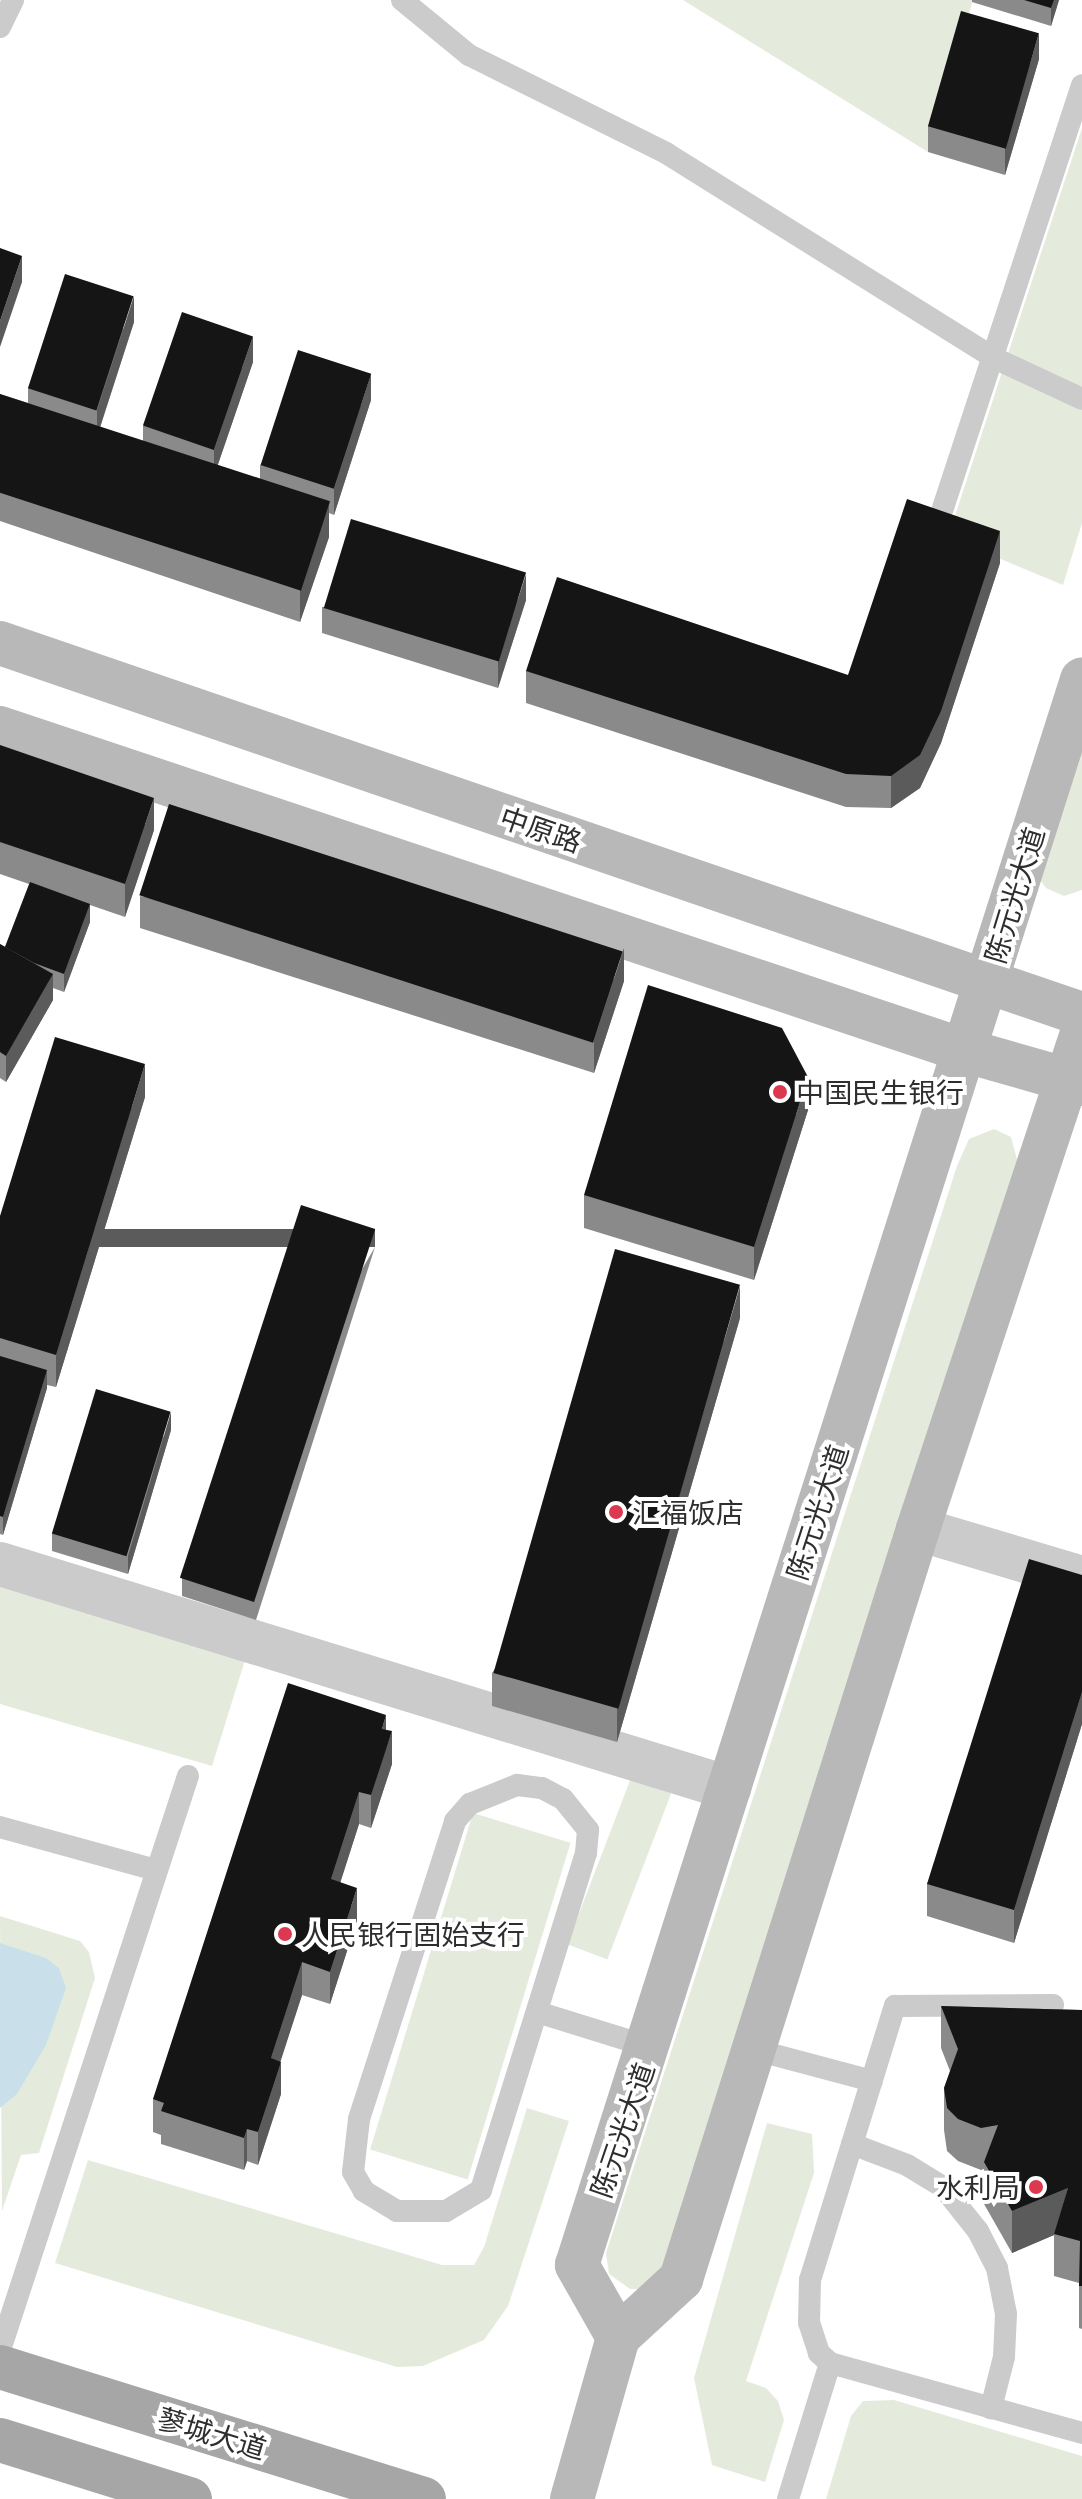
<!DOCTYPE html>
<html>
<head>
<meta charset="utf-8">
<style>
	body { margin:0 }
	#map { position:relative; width:1082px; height:2499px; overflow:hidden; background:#fff; font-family:"Exo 2","Noto Sans SC",sans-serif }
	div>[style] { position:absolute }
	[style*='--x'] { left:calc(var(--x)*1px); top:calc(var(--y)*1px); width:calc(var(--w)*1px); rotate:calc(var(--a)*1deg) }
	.green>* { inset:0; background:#e5ebdc; transform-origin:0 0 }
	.water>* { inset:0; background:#c9e0ea }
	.service>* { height:22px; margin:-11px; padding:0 11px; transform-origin:11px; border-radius:11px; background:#cbcbcb }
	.minor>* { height:44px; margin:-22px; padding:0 22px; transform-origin:22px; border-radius:22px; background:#cbcbcb }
	.secondary>* { height:44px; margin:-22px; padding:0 22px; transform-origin:22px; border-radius:22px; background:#b8b8b8 }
	.primary>* { height:44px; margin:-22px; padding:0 22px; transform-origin:22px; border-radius:22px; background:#a6a6a6 }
	.wall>* { inset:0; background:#8a8a8a }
	.shaded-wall>* { inset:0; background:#5b5b5b; transform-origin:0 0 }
	.building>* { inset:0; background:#151515; transform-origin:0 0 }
	.dots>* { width:22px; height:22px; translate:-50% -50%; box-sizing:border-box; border:4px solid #fff; border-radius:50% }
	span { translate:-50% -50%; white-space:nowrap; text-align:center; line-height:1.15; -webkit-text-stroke:8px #fff; paint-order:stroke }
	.street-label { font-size:28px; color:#2e2e2e }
	.poi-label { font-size:28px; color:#2e2e2e }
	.left { translate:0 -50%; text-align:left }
	.right { translate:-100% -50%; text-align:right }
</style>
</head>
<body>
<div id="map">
	<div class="green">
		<i style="clip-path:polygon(683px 0,973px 0,928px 152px)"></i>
		<i style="clip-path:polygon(1082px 128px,1082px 523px,1063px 585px,948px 537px)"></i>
		<i style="clip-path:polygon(1082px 718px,1082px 890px,1064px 896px,1046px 888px,1039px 878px)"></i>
		<i style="clip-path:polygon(994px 1129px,1011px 1137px,1018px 1163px,663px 2267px,640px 2289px,630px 2289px,609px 2274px,606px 2253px,957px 1166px,969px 1139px)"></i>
		<i style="clip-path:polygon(0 1580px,246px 1657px,212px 1766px,0 1704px)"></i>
		<i style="left:631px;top:1778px;width:43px;height:178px;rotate:21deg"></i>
		<i style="left:473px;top:1813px;width:102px;height:352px;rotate:17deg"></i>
		<i style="clip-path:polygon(0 1916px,80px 1941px,89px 1952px,95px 1978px,39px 2153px,21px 2155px,2px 2211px)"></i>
		<i style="clip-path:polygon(527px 2108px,569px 2121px,508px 2306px,484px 2340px,423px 2366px,397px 2367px,55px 2263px,88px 2160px,442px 2265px,474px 2265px,484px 2247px)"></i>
		<i style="clip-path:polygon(767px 2123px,812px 2134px,814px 2173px,746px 2381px,766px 2388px,778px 2401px,784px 2420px,765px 2482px,712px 2465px,694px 2378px)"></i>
		<i style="clip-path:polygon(894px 2400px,1082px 2456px,1082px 2499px,826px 2499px,851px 2416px,863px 2401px)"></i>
	</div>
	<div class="water">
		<i style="clip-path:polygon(0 1943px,46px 1958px,59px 1968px,66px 1988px,46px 2045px,17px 2094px,0 2108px)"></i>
	</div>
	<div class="service">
		<i style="--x:402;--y:0;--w:87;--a:39.4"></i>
		<i style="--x:469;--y:55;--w:220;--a:26.4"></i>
		<i style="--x:666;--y:153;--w:385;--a:32"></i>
		<i style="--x:992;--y:357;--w:99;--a:25"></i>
		<i style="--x:0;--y:27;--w:30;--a:-64"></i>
		<i style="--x:943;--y:508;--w:445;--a:-71.8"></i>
		<i style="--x:517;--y:1785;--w:25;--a:7"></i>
		<i style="--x:542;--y:1788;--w:24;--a:28"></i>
		<i style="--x:563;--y:1799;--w:40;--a:51"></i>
		<i style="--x:588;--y:1830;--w:23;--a:95"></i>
		<i style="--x:586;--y:1853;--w:353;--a:107.3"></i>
		<i style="--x:481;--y:2190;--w:41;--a:149"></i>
		<i style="--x:446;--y:2211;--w:49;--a:180"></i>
		<i style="--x:397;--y:2211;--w:39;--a:-149"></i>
		<i style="--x:364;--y:2191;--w:22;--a:-120"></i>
		<i style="--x:353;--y:2172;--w:53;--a:-83.5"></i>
		<i style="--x:359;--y:2119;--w:313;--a:-72.1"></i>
		<i style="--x:455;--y:1821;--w:23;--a:-49"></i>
		<i style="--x:470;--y:1804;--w:51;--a:-22"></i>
		<i style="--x:0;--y:1827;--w:162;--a:15.4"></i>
		<i style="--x:537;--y:2012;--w:118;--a:17.2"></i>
		<i style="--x:752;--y:2049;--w:124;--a:14.9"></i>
		<i style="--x:852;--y:2144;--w:59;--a:20.9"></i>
		<i style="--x:907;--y:2165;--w:42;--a:31.4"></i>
		<i style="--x:943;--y:2187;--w:56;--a:51.5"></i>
		<i style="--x:978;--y:2231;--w:42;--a:62.8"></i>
		<i style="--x:997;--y:2268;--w:47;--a:78.9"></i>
		<i style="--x:1006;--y:2314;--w:43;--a:92.7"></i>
		<i style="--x:1004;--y:2357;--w:53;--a:104.3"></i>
		<i style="--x:0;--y:2350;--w:604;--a:-71.87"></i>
		<i style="--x:830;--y:2363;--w:15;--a:-138"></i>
		<i style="--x:819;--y:2353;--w:32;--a:-108"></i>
		<i style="--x:809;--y:2323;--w:43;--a:-88.7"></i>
		<i style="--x:810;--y:2280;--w:287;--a:-72.8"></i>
		<i style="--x:895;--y:2006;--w:158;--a:-0.4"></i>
		<i style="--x:788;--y:2499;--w:142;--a:-72.8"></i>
		<i style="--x:830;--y:2363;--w:262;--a:15.5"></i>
	</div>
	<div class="minor">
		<i style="--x:918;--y:1529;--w:171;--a:16.6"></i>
		<i style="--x:0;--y:1564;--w:763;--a:17.08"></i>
	</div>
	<div class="secondary">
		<i style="--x:0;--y:643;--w:1144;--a:18.93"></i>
		<i style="--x:0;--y:728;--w:1015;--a:18.49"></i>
		<i style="--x:963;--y:1050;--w:124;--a:15.9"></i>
		<i style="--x:618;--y:2337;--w:83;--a:-119.7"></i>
		<i style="--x:577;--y:2265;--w:1664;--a:-72.33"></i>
		<i style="--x:572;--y:2499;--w:168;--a:-74.1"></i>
		<i style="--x:618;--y:2337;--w:86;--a:-42.6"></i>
		<i style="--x:681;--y:2279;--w:787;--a:-72.46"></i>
		<i style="--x:918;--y:1529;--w:522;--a:-71.7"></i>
	</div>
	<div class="primary">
		<i style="--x:0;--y:2367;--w:444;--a:17.3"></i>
		<i style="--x:0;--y:2440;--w:199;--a:17.3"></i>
	</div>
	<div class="wall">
		<i style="clip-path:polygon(972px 0,1059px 0,1051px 26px,972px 2px)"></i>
		<i style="clip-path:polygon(1039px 59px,1005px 175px,928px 152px,928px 126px)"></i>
		<i style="clip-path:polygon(134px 322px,100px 428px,143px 442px,143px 426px,253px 362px,217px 467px,260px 481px,260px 465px,371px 400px,334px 515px,329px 513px,329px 537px,300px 622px,0 521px,0 394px,28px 403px,28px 388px)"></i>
		<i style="clip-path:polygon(1000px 563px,941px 743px,920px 788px,891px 808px,846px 807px,526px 703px,526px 671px,848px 675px)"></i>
		<i style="clip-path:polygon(526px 600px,498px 688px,322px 633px,322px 607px)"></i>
		<i style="clip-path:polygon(0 745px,154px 830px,125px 917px,90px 905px,90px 922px,64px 992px,53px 988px,53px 1000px,6px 1082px,0 1078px,0 944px,5px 947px,29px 884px,0 874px)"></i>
		<i style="clip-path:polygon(140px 896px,624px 981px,594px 1073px,140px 928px)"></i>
		<i style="clip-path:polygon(145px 1097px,56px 1387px,47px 1385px,47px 1388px,3px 1535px,0 1534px,0 1216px)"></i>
		<i style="clip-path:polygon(808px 1110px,754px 1280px,584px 1228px,584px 1195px)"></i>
		<i style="clip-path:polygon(375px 1247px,256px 1620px,182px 1596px,182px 1578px)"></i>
		<i style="clip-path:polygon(740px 1318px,617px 1742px,492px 1706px,492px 1673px)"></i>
		<i style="clip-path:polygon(171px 1430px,128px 1574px,52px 1551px,52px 1533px)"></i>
		<i style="clip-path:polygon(1082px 1575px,1082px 1724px,1014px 1943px,927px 1916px,927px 1884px)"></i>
		<i style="clip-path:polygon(386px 1730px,392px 1764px,371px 1828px,359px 1824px,340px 1882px,357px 1920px,330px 2004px,302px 1995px,280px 2061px,281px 2094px,258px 2165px,247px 2161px,244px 2170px,161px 2144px,161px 2135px,153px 2132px,153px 2099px)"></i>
		<i style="clip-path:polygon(941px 2006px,1082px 2010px,1082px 2329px,1079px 2328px,1079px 2283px,1054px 2276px,1054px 2235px,1012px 2253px,984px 2204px,984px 2169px,981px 2170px,958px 2161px,947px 2151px,944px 2130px,944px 2088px,950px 2071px,941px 2048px)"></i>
	</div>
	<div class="shaded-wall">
		<i style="clip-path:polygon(1054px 0,1059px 0,1051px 26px,1051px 8px)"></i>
		<i style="clip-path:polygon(1039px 33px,1039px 59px,1005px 175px,1005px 149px)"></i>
		<i style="clip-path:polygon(22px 256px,22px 282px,0 347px,0 321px)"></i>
		<i style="clip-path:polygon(134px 296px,134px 322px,97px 436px,97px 410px)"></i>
		<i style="clip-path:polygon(253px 336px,253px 362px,214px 476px,214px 450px)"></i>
		<i style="clip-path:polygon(371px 374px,371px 400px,334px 515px,334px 489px)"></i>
		<i style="clip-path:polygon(329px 504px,329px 537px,300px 622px,300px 589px)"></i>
		<i style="clip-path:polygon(1000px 531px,1000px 563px,941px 743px,920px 788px,891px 808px,891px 776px)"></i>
		<i style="clip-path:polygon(526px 574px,526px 600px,498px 688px,498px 662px)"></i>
		<i style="clip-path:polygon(154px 798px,154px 830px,125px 917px,125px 884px)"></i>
		<i style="clip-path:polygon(90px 904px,90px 922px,64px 992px,64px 974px)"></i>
		<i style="clip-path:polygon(624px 948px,624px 981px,594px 1073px,594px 1040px)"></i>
		<i style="clip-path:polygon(53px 974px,53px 1000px,6px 1082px,6px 1056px)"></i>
		<i style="clip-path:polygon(145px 1064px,145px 1097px,56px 1387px,56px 1355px)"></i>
		<i style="clip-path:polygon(808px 1077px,808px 1110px,754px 1280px,754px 1247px)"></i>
		<i style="left:375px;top:1229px;width:18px;height:392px;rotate:90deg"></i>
		<i style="clip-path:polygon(740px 1286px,740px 1318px,617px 1742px,617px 1709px)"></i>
		<i style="clip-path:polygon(47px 1370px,47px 1388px,3px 1535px,3px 1517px)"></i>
		<i style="clip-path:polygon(171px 1412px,171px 1430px,128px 1574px,128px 1556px)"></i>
		<i style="clip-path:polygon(1082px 1692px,1082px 1724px,1014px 1943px,1014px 1910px)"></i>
		<i style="clip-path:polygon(386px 1715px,386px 1748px,392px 1731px,392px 1764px,371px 1828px,371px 1795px,382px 1729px)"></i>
		<i style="clip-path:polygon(359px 1792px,359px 1824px,331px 1912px,331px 1879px)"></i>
		<i style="clip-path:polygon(357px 1888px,357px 1920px,330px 2004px,330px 1972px)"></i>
		<i style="clip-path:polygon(302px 1962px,302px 1995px,271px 2091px,271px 2058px)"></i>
		<i style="clip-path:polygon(281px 2062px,281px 2094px,258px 2165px,258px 2132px)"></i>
		<i style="clip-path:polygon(247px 2129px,247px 2161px,244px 2170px,244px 2138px)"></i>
		<i style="clip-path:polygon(1068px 2188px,1054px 2235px,1012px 2253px,1012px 2211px)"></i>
	</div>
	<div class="building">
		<i style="clip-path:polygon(1024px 0,1054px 0,1051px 8px)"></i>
		<i style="left:961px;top:11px;width:81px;height:120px;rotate:16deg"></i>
		<i style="clip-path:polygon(0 248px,22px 256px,0 321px)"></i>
		<i style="left:65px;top:274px;width:72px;height:120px;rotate:18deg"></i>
		<i style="left:182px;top:312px;width:75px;height:120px;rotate:19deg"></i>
		<i style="left:298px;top:350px;width:77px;height:121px;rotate:18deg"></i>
		<i style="left:0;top:394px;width:347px;height:94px;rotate:18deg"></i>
		<i style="clip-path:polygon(907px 499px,1000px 531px,941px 711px,920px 755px,891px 776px,846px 774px,526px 671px,557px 577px,848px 675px)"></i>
		<i style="left:351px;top:519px;width:183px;height:93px;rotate:17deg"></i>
		<i style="clip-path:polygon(0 745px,154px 798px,125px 884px,0 842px)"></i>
		<i style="left:169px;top:804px;width:477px;height:96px;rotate:18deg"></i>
		<i style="clip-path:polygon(30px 882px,90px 904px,64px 974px,34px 963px,5px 947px)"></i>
		<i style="clip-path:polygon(0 944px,53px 974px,6px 1056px,0 1052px)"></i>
		<i style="clip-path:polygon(648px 985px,782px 1028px,808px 1077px,754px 1247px,584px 1195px)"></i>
		<i style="clip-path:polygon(55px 1037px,145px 1064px,56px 1355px,0 1338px,0 1216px)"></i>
		<i style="left:301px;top:1205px;width:78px;height:392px;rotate:18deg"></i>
		<i style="left:615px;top:1249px;width:130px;height:441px;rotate:16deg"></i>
		<i style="clip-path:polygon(0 1356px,47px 1370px,3px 1517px,0 1516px)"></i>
		<i style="left:96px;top:1389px;width:78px;height:151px;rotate:17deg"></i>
		<i style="clip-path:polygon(1029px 1559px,1082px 1575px,1082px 1692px,1014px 1910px,927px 1884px)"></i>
		<i style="clip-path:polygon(288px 1683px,386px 1715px,382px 1729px,392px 1731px,371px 1795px,359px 1792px,331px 1879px,357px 1888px,330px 1972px,302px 1962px,271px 2058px,281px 2062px,258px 2132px,247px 2129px,244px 2138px,161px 2111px,164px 2103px,153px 2099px)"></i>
		<i style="clip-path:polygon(941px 2006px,1082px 2010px,1082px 2286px,1079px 2286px,1080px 2241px,1054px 2234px,1068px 2188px,1012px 2211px,984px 2162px,998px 2125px,981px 2128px,958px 2119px,947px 2108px,944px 2088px,958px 2049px)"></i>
	</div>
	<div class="dots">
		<i style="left:780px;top:1092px;background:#dc3951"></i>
		<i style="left:616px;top:1512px;background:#dc3951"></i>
		<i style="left:285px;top:1934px;background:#dc3951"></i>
		<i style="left:1036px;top:2187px;background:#dc3951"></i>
	</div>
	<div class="street-label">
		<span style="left:541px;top:829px;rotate:19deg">中原路</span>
		<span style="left:1014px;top:895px;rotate:-73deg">陈元光大道</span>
		<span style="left:817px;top:1512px;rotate:-72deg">陈元光大道</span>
		<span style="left:622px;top:2130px;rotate:-71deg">陈元光大道</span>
		<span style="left:212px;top:2433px;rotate:17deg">蓼城大道</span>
	</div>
	<div class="poi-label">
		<span class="left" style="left:796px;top:1092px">中国民生银行</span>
		<span class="left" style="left:632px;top:1512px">汇福饭店</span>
		<span class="left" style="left:301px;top:1934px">人民银行固始支行</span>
		<span class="right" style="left:1020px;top:2187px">水利局</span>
	</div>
</div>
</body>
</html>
